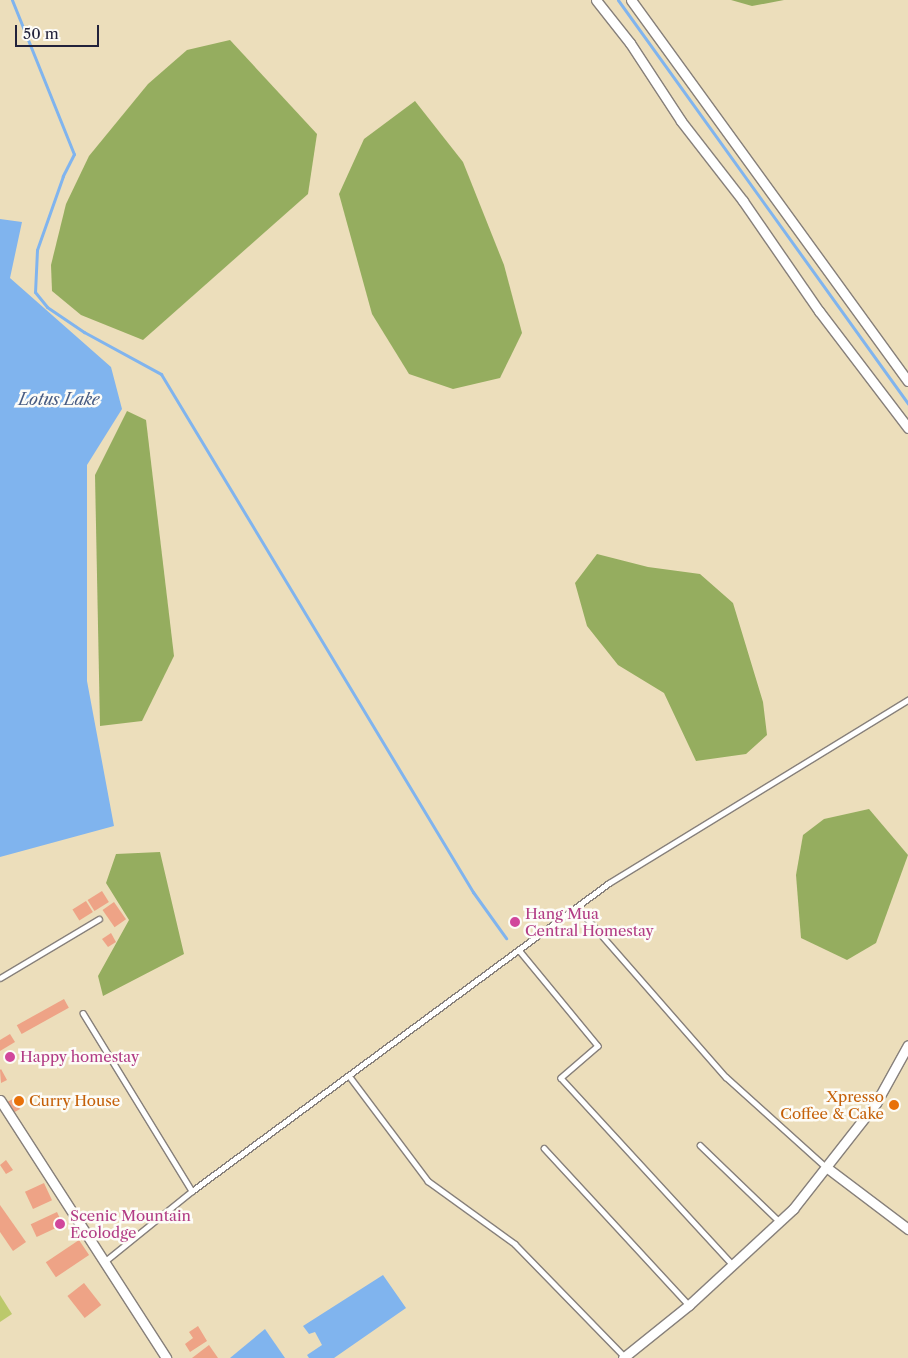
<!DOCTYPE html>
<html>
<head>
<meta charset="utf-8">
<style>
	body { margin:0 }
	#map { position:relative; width:908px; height:1358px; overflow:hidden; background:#ecdebb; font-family:"Libre Caslon Text",serif }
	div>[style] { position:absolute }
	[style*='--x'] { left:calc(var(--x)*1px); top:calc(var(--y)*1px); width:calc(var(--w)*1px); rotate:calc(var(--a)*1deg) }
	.green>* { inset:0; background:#bcc96b }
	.forest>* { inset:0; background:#95ad5f }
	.water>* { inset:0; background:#80b4ee }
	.stream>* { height:3px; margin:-1.5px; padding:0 1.5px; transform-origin:1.5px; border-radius:1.5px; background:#80b4ee }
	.building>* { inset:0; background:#eea386; transform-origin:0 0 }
	.roads { filter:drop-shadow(1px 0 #87807b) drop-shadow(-1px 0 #87807b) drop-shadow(0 1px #87807b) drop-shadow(0 -1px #87807b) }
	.lane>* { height:4.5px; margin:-2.25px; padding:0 2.25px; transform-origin:2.25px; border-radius:2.25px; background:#fff }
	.street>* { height:9px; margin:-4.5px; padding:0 4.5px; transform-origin:4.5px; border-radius:4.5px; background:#fff }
	.dots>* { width:14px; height:14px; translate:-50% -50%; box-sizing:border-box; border:2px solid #fdfcf7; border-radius:50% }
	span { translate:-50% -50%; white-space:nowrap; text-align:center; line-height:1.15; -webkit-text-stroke:5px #fdfcf7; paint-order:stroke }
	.hotel-label { font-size:15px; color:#b23c85 }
	.left { translate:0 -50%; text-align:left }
	.food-label { font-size:15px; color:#c56008 }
	.right { translate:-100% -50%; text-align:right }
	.water-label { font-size:16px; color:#485c83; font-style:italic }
	.scale { position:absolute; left:15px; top:25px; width:84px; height:22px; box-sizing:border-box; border:2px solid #22223b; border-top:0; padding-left:6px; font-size:15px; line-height:18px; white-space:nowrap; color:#22223b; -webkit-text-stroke:4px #fdfcf7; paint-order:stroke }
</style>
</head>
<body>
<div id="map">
	<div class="green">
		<i style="clip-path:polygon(0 1295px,12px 1314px,0 1322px)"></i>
	</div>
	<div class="forest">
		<i style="clip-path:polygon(731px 0,784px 0,752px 6px)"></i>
		<i style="clip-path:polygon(230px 40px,317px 134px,308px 194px,143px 340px,81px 315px,52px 291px,51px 265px,66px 204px,89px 156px,148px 84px,187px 50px)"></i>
		<i style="clip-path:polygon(415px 101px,463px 162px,504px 265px,522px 333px,500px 378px,453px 389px,409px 374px,372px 314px,339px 194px,364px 139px)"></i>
		<i style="clip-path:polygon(127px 411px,146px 420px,174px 656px,142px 721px,100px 726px,95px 475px)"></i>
		<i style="clip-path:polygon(597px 554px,648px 567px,700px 574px,733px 603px,763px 702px,767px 735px,746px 754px,696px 761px,664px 693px,618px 665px,587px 626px,575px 583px)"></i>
		<i style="clip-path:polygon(869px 809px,908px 855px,876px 943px,847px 960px,801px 938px,796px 875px,803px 835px,824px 819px)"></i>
		<i style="clip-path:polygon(160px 852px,184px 954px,103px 996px,98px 976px,129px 920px,106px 883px,116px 854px)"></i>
	</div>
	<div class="water">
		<i style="clip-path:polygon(0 219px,22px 222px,10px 278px,111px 367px,122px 409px,87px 465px,87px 681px,114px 826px,0 857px)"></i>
		<i style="clip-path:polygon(383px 1275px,406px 1308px,334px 1358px,309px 1358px,307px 1355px,322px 1345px,315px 1332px,309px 1334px,303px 1326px)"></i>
		<i style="clip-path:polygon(265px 1329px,285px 1358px,230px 1358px)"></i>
	</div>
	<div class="stream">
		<i style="--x:12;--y:0;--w:166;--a:68.1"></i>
		<i style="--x:74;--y:154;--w:25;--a:117"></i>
		<i style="--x:63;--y:176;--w:78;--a:109.4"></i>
		<i style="--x:37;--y:250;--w:42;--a:92.7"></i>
		<i style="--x:35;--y:292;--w:19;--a:51"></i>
		<i style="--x:47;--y:307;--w:45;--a:34"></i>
		<i style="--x:84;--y:332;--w:88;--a:28.6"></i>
		<i style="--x:161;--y:374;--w:605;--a:58.94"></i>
		<i style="--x:473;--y:892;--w:57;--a:54.3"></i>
		<i style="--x:618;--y:0;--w:497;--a:54.3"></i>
	</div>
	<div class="building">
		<i style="left:102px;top:891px;width:13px;height:17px;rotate:58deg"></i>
		<i style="left:86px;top:901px;width:13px;height:16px;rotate:58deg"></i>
		<i style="left:114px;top:902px;width:21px;height:14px;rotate:55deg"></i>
		<i style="clip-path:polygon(111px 933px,116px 942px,108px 947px,102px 939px)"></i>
		<i style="left:64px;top:999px;width:10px;height:54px;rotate:61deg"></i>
		<i style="clip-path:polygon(10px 1034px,15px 1042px,0 1051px,0 1040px)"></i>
		<i style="clip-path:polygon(1px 1069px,7px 1080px,1px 1083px,0 1070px)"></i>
		<i style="clip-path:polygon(13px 1099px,20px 1109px,13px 1113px,7px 1102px)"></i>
		<i style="clip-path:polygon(6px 1160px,13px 1170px,6px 1174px,0 1165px)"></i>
		<i style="left:44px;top:1183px;width:19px;height:21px;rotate:65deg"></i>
		<i style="clip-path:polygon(0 1205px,26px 1242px,13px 1251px,0 1232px)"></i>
		<i style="left:57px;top:1212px;width:14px;height:29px;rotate:65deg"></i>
		<i style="left:79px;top:1240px;width:18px;height:40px;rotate:56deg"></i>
		<i style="left:84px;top:1283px;width:28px;height:21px;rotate:52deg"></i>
		<i style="clip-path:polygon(198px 1326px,207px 1341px,190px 1352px,185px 1344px,193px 1338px,189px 1332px)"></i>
		<i style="clip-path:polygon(209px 1345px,218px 1358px,192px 1358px)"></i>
	</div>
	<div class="roads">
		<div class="lane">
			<i style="--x:577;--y:907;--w:226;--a:48.8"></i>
			<i style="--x:726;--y:1077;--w:135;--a:42"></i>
			<i style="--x:519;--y:950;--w:124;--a:50.5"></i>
			<i style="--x:598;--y:1046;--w:49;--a:139.1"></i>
			<i style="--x:561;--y:1078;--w:254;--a:47.4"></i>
			<i style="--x:0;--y:978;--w:115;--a:-30.8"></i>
			<i style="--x:83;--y:1013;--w:209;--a:58.5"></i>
			<i style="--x:350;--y:1077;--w:130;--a:53.1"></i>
			<i style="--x:428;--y:1181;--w:107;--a:35.9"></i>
			<i style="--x:515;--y:1244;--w:158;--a:45.8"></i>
			<i style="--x:700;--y:1145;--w:111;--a:43.9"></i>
			<i style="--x:544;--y:1148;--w:214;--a:47.3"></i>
			<i style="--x:104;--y:1262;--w:113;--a:-38.9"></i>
			<i style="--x:192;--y:1191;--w:518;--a:-36.45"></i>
			<i style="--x:609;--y:883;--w:351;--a:-31.5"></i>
		</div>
		<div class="street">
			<i style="--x:596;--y:0;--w:55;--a:51.7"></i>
			<i style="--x:630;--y:43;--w:93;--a:56.8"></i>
			<i style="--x:681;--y:121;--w:101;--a:52.2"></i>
			<i style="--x:743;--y:201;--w:134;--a:55.4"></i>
			<i style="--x:819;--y:311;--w:147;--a:52.7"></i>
			<i style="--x:631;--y:0;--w:471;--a:54"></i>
			<i style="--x:0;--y:1100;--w:307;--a:57.2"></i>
			<i style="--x:826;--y:1167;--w:103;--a:37.1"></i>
			<i style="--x:623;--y:1358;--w:85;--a:-38.8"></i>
			<i style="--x:689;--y:1305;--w:142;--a:-42.7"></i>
			<i style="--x:793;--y:1209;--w:135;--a:-51.9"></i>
			<i style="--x:876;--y:1103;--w:66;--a:-61.1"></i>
		</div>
	</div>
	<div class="dots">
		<i style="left:515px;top:922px;background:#d1479c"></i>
		<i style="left:10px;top:1057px;background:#d1479c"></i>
		<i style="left:19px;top:1101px;background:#e8710a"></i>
		<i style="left:894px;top:1105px;background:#e8710a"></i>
		<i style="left:60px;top:1224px;background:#d1479c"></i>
	</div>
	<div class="hotel-label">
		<span class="left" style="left:525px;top:922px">Hang Mua<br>Central Homestay</span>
		<span class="left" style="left:20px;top:1057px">Happy homestay</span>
		<span class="left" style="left:70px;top:1224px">Scenic Mountain<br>Ecolodge</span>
	</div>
	<div class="food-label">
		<span class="right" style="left:884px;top:1105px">Xpresso<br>Coffee &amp; Cake</span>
		<span class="left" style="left:29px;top:1101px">Curry House</span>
	</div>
	<div class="water-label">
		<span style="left:59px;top:399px">Lotus Lake</span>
	</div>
	<div class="scale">50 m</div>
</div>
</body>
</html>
